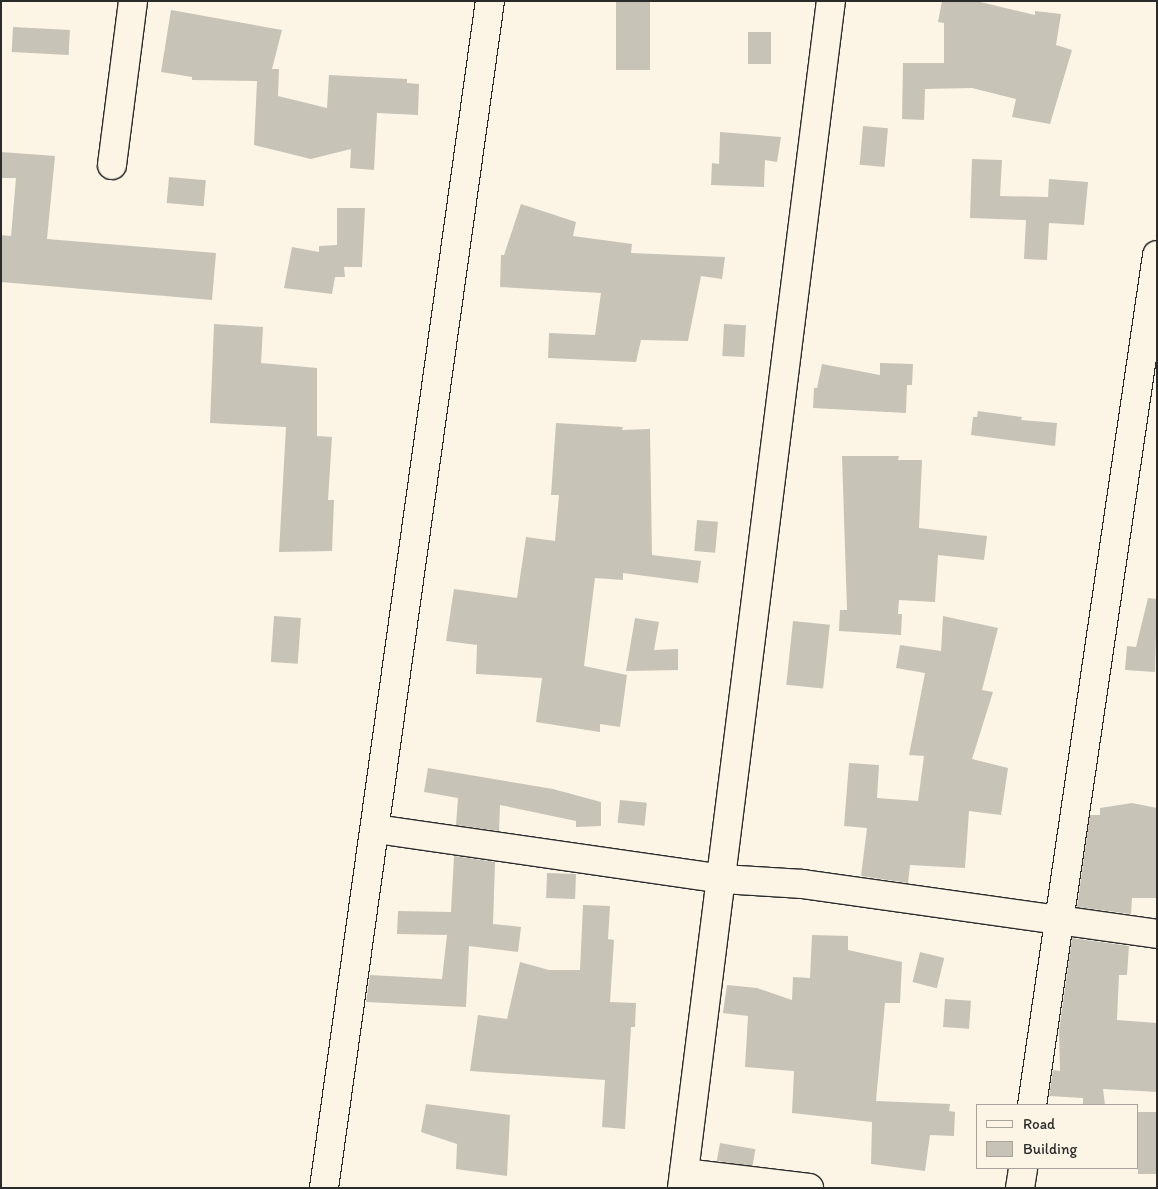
<!DOCTYPE html>
<html>
<head>
<meta charset="utf-8">
<style>
	body { margin:0 }
	#map { position:relative; width:1158px; height:1189px; overflow:hidden; background:#fcf5e5; font-family:Itim,sans-serif }
	div>[style] { position:absolute }
	[style*='--x'] { left:calc(var(--x)*1px); top:calc(var(--y)*1px); width:calc(var(--w)*1px); rotate:calc(var(--a)*1deg) }
	.building>* { inset:0; background:#c8c3b7; transform-origin:0 0 }
	.roads { filter:drop-shadow(1px 0 #2b2b2b) drop-shadow(-1px 0 #2b2b2b) drop-shadow(0 1px #2b2b2b) drop-shadow(0 -1px #2b2b2b) }
	.minor>* { height:28px; margin:-14px; padding:0 14px; transform-origin:14px; border-radius:14px; background:#fcf5e5 }
	span { translate:-50% -50%; white-space:nowrap; text-align:center; line-height:1.15; -webkit-text-stroke:4.5px #fcf5e5; paint-order:stroke }
	.frame { position:absolute; inset:0; border:2px solid #2b2b2b; pointer-events:none }
	.legend { position:absolute; left:976px; top:1104px; width:162px; height:65px; box-sizing:border-box; background:#fcf5e5; border:1px solid #a8a49b; margin:0; padding:6px 9px; list-style:none; font-size:15px; color:#2b2b2b }
	.legend li { display:flex; align-items:center; gap:10px; height:25px }
	.legend b { width:25px; border:1px solid #a8a49b }
</style>
</head>
<body>
<div id="map">
	<div class="building">
		<i style="left:616px;top:1px;width:34px;height:69px"></i>
		<i style="clip-path:polygon(942px 1px,976px 1px,1035px 15px,1035px 11px,1061px 14px,1056px 45px,1072px 50px,1050px 124px,1012px 117px,1016px 99px,972px 88px,925px 89px,924px 120px,902px 119px,903px 63px,944px 63px,944px 23px,938px 22px)"></i>
		<i style="clip-path:polygon(171px 10px,282px 30px,272px 69px,279px 69px,278px 96px,327px 108px,329px 75px,407px 79px,407px 83px,419px 84px,418px 115px,377px 113px,374px 170px,350px 168px,351px 149px,311px 159px,254px 145px,257px 81px,192px 80px,192px 77px,161px 72px)"></i>
		<i style="left:13px;top:27px;width:57px;height:25px;rotate:3deg"></i>
		<i style="left:748px;top:32px;width:23px;height:32px"></i>
		<i style="left:863px;top:126px;width:25px;height:39px;rotate:5deg"></i>
		<i style="clip-path:polygon(720px 132px,781px 137px,777px 162px,765px 160px,764px 187px,711px 185px,712px 163px,719px 164px)"></i>
		<i style="clip-path:polygon(1px 152px,55px 156px,47px 239px,216px 253px,212px 300px,1px 282px,1px 235px,11px 236px,16px 178px,1px 178px)"></i>
		<i style="clip-path:polygon(972px 159px,1002px 160px,1000px 196px,1048px 197px,1049px 179px,1088px 182px,1084px 225px,1049px 223px,1047px 260px,1024px 259px,1026px 220px,970px 218px)"></i>
		<i style="left:169px;top:177px;width:37px;height:26px;rotate:5deg"></i>
		<i style="clip-path:polygon(521px 204px,576px 222px,573px 236px,632px 244px,631px 253px,725px 257px,722px 279px,701px 276px,688px 341px,641px 340px,636px 362px,548px 358px,549px 333px,595px 335px,601px 293px,500px 287px,501px 255px,504px 255px)"></i>
		<i style="clip-path:polygon(337px 208px,365px 208px,362px 267px,344px 267px,345px 277px,335px 277px,332px 294px,284px 288px,292px 247px,319px 252px,319px 246px,337px 245px)"></i>
		<i style="clip-path:polygon(214px 324px,263px 327px,261px 363px,317px 368px,317px 436px,332px 437px,328px 500px,334px 500px,332px 551px,279px 552px,286px 427px,210px 423px)"></i>
		<i style="left:724px;top:324px;width:22px;height:32px;rotate:3deg"></i>
		<i style="clip-path:polygon(880px 363px,913px 364px,912px 385px,907px 385px,906px 413px,813px 408px,814px 388px,817px 388px,822px 364px,880px 375px)"></i>
		<i style="clip-path:polygon(978px 411px,1022px 417px,1021px 420px,1057px 423px,1055px 446px,971px 435px,973px 417px,977px 417px)"></i>
		<i style="clip-path:polygon(556px 423px,623px 427px,622px 430px,650px 429px,652px 555px,701px 561px,698px 583px,623px 573px,623px 580px,595px 578px,584px 666px,627px 675px,620px 727px,600px 724px,600px 732px,536px 722px,542px 678px,476px 674px,477px 645px,446px 641px,454px 589px,517px 598px,526px 537px,555px 541px,559px 495px,551px 495px)"></i>
		<i style="clip-path:polygon(842px 456px,899px 456px,898px 460px,922px 460px,919px 528px,987px 536px,984px 560px,938px 555px,935px 602px,899px 600px,898px 614px,902px 614px,901px 635px,839px 631px,840px 610px,847px 610px)"></i>
		<i style="left:697px;top:520px;width:21px;height:31px;rotate:5deg"></i>
		<i style="clip-path:polygon(1148px 598px,1157px 599px,1155px 672px,1125px 670px,1127px 646px,1136px 647px)"></i>
		<i style="left:274px;top:616px;width:27px;height:46px;rotate:4deg"></i>
		<i style="clip-path:polygon(943px 616px,998px 628px,982px 690px,993px 692px,972px 759px,1008px 768px,1001px 815px,969px 811px,965px 868px,910px 865px,908px 883px,861px 876px,867px 828px,844px 826px,849px 763px,879px 765px,877px 798px,918px 801px,924px 756px,909px 755px,925px 673px,896px 668px,900px 645px,941px 651px)"></i>
		<i style="clip-path:polygon(635px 618px,659px 622px,654px 650px,678px 649px,678px 670px,626px 671px)"></i>
		<i style="left:793px;top:621px;width:37px;height:64px;rotate:6deg"></i>
		<i style="clip-path:polygon(428px 768px,553px 789px,601px 802px,601px 826px,576px 827px,576px 821px,500px 805px,499px 831px,456px 825px,458px 798px,424px 792px)"></i>
		<i style="left:620px;top:800px;width:27px;height:23px;rotate:6deg"></i>
		<i style="clip-path:polygon(1132px 803px,1157px 808px,1157px 898px,1132px 898px,1131px 914px,1077px 907px,1090px 815px,1100px 815px,1100px 808px)"></i>
		<i style="clip-path:polygon(454px 856px,495px 862px,493px 924px,521px 927px,518px 952px,469px 946px,466px 1007px,366px 1002px,370px 975px,442px 979px,447px 935px,397px 934px,398px 911px,451px 912px)"></i>
		<i style="left:547px;top:873px;width:29px;height:25px;rotate:2deg"></i>
		<i style="clip-path:polygon(583px 905px,610px 906px,608px 939px,614px 940px,610px 1002px,636px 1003px,635px 1027px,631px 1027px,625px 1129px,602px 1127px,605px 1080px,470px 1071px,478px 1015px,507px 1019px,520px 962px,549px 970px,580px 970px)"></i>
		<i style="clip-path:polygon(812px 935px,848px 936px,848px 950px,902px 962px,900px 1003px,885px 1003px,876px 1101px,950px 1104px,949px 1111px,955px 1112px,954px 1136px,930px 1135px,925px 1171px,871px 1164px,872px 1122px,792px 1113px,794px 1071px,745px 1067px,748px 1016px,723px 1013px,727px 985px,757px 988px,792px 1000px,793px 977px,810px 978px)"></i>
		<i style="clip-path:polygon(1072px 938px,1129px 946px,1127px 975px,1119px 975px,1117px 1020px,1157px 1023px,1157px 1092px,1103px 1089px,1105px 1105px,1083px 1105px,1083px 1098px,1049px 1096px,1053px 1070px,1060px 1071px,1059px 1031px)"></i>
		<i style="left:920px;top:952px;width:25px;height:31px;rotate:14deg"></i>
		<i style="left:945px;top:999px;width:26px;height:28px;rotate:4deg"></i>
		<i style="clip-path:polygon(426px 1104px,510px 1115px,507px 1176px,456px 1169px,457px 1144px,421px 1132px)"></i>
		<i style="left:1138px;top:1112px;width:19px;height:62px"></i>
		<i style="left:720px;top:1143px;width:36px;height:18px;rotate:10deg"></i>
	</div>
	<div class="roads">
		<div class="minor">
			<i style="--x:112;--y:165;--w:165;--a:-82.7"></i>
			<i style="--x:376;--y:829;--w:350;--a:8.2"></i>
			<i style="--x:722;--y:879;--w:81;--a:3.5"></i>
			<i style="--x:803;--y:884;--w:358;--a:8"></i>
			<i style="--x:1032;--y:1105;--w:859;--a:-81.63"></i>
			<i style="--x:684;--y:1173;--w:126;--a:6.8"></i>
			<i style="--x:324;--y:1188;--w:1199;--a:-82.04"></i>
			<i style="--x:682;--y:1188;--w:1196;--a:-82.85"></i>
			<i style="--x:1020;--y:1188;--w:20;--a:-81"></i>
		</div>
	</div>
	<div class="frame"></div>
	<ul class="legend">
	<li><b style="height:6px;background:#fcf5e5"></b>Road</li>
	<li><b style="height:14px;background:#c8c3b7"></b>Building</li>
	</ul>
</div>
</body>
</html>
